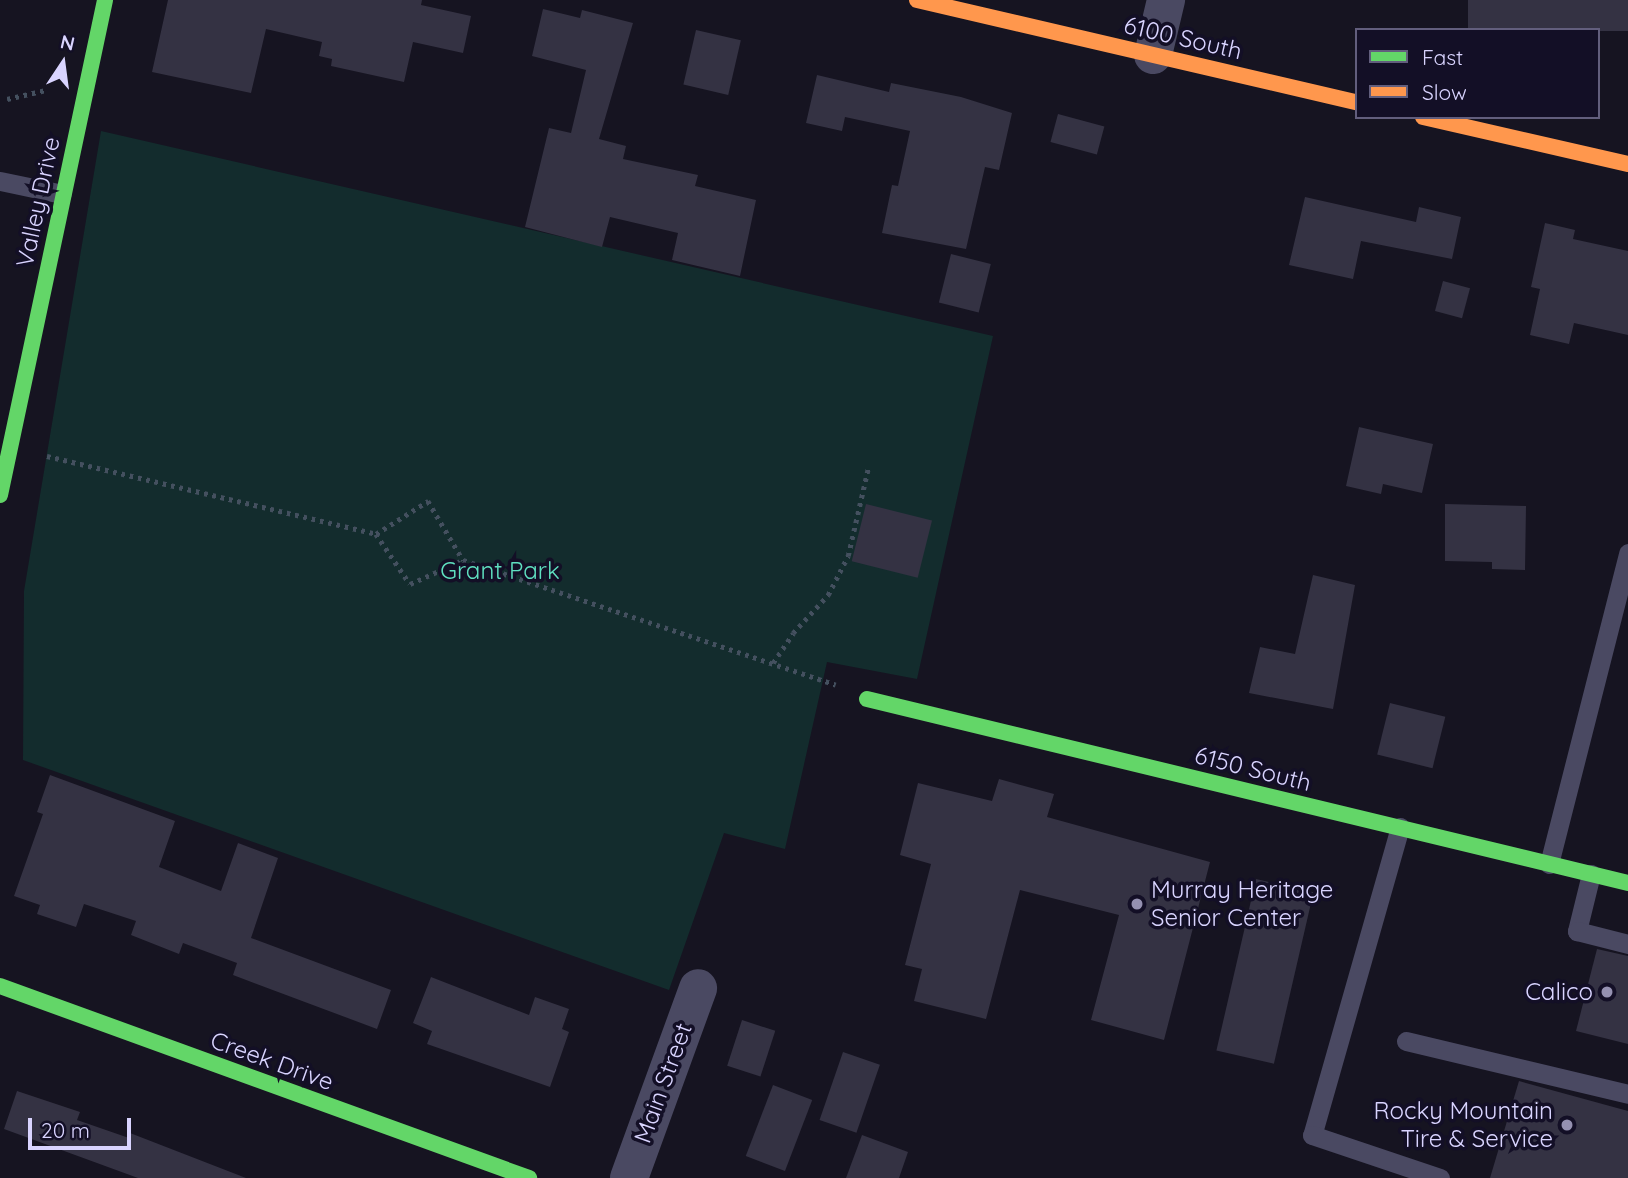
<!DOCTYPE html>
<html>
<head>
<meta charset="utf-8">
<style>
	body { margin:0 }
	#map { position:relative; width:1628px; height:1178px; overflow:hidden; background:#161421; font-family:Quicksand,sans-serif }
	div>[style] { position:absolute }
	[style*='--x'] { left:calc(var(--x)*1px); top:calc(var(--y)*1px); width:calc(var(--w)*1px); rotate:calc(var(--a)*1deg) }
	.green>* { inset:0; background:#132c2d }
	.building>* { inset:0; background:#343243; transform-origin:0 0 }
	.path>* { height:4.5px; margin-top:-2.25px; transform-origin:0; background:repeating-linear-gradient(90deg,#44505f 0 3.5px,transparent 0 8.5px) }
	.lane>* { height:19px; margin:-9.5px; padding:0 9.5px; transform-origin:9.5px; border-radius:9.5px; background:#4a4962 }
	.street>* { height:38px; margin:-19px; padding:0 19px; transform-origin:19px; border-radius:19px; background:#4a4962 }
	.fast>* { height:16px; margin:-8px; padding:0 8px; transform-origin:8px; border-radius:8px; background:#63d668 }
	.slow>* { height:16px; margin:-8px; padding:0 8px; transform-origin:8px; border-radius:8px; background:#ff974d }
	.dots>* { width:19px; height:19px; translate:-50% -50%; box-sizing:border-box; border:4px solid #130f26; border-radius:50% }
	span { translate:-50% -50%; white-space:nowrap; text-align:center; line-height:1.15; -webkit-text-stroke:7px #130f26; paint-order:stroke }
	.street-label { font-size:24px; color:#d9d4ff }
	.park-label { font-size:24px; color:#5fe0c0 }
	.poi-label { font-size:24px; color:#d9d4ff }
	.left { translate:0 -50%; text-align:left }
	.right { translate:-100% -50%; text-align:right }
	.legend { position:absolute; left:1355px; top:28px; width:245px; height:91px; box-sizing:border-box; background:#130f26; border:2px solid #625e7d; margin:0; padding:9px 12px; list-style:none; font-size:21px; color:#d9d4ff }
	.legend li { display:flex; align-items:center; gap:14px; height:35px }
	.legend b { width:35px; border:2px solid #625e7d }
	.north { position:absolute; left:28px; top:28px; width:70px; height:70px; -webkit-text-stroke:5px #130f26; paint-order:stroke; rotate:13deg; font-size:19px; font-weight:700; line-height:28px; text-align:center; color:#d9d4ff }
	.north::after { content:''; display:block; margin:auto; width:24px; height:32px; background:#d9d4ff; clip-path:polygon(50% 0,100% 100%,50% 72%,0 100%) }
	.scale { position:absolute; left:28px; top:1118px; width:103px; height:32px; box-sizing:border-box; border:4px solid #d9d4ff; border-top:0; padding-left:9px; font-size:21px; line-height:24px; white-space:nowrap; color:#d9d4ff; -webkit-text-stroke:5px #130f26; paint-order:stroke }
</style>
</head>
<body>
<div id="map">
	<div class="green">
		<i style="clip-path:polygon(101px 131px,993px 336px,917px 679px,827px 662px,785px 849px,724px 833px,669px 990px,23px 760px,24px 591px)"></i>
	</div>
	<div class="building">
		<i style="clip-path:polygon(168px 0,422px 0,421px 5px,471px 16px,463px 53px,413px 42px,404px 82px,331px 66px,332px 59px,319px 56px,322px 42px,266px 29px,251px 93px,152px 72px)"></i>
		<i style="left:1468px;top:0;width:160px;height:31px"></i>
		<i style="clip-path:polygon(543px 9px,580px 18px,582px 10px,633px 23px,599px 139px,626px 146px,623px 159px,698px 175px,695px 186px,756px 200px,740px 276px,672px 260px,678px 233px,610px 217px,602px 247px,525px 227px,549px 128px,571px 133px,586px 70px,532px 56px)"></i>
		<i style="left:696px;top:30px;width:46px;height:56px;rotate:13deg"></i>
		<i style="clip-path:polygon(817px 75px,889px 92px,891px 83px,961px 97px,1012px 113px,999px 170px,985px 167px,966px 249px,882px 233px,892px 185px,898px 186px,910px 131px,845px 117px,842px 131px,806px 123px)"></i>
		<i style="left:1058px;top:114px;width:48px;height:29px;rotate:15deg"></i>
		<i style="clip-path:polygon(1305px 197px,1416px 222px,1419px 207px,1461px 217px,1452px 259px,1361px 241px,1353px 279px,1289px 265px)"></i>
		<i style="clip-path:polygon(1545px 223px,1575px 230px,1573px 239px,1628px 251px,1628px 335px,1574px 323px,1569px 344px,1530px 335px,1540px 289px,1531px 287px)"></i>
		<i style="left:951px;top:254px;width:41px;height:50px;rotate:14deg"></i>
		<i style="left:1443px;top:281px;width:28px;height:31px;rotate:15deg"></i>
		<i style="clip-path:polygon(1359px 427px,1433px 444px,1422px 493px,1383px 484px,1381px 494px,1346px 486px)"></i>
		<i style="left:866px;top:504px;width:68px;height:59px;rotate:14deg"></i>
		<i style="clip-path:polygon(1445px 504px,1526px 506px,1525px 570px,1492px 569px,1492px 562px,1445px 561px)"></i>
		<i style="clip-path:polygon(1313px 575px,1355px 585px,1333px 709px,1249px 693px,1260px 647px,1295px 654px)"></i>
		<i style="left:1390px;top:703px;width:57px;height:53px;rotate:14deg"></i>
		<i style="clip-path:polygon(50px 775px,175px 821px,159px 867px,221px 891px,238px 843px,278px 858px,251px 938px,391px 990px,377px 1029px,233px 975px,237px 963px,183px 943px,179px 954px,131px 935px,136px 921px,84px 904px,76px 927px,37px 914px,40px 905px,14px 896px,43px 814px,37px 812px)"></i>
		<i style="clip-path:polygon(999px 779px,1054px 794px,1047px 817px,1210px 862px,1164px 1040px,1091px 1020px,1119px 915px,1020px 890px,986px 1019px,914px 1001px,922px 969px,905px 965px,931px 864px,900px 855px,918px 783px,992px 801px)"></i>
		<i style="left:1256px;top:879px;width:59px;height:176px;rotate:13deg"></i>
		<i style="clip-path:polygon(1597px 949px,1628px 956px,1628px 1044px,1576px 1031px)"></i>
		<i style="clip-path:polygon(431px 977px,529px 1015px,535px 997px,569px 1009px,562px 1029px,569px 1032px,550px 1087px,427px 1044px,432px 1031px,413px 1023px)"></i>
		<i style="left:742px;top:1020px;width:35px;height:48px;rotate:18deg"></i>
		<i style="left:843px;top:1052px;width:39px;height:72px;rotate:19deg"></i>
		<i style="clip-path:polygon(1519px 1081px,1628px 1111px,1628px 1178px,1490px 1178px)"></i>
		<i style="left:773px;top:1085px;width:42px;height:76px;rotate:21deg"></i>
		<i style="clip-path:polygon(17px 1091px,80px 1112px,77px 1120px,129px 1138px,130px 1133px,246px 1178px,138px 1178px,4px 1129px)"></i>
		<i style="clip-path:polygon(862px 1135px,908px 1152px,899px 1178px,846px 1178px)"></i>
	</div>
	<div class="path">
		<i style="--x:7;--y:99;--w:40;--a:-13"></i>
		<i style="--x:47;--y:456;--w:338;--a:13.3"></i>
		<i style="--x:376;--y:534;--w:60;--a:55.8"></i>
		<i style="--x:410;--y:584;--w:58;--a:-24.4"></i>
		<i style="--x:463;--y:560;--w:393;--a:18.5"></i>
		<i style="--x:376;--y:534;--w:62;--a:-32.4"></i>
		<i style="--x:428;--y:501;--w:69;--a:59.3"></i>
		<i style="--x:773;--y:663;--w:36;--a:-56"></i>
		<i style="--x:793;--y:633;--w:52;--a:-47.4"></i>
		<i style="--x:828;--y:595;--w:44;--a:-62.9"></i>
		<i style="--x:848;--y:556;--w:89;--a:-77.1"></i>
	</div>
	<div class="lane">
		<i style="--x:0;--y:181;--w:63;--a:11.8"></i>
		<i style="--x:1400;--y:827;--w:320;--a:105.9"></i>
		<i style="--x:1312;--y:1135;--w:135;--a:18.6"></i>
		<i style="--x:1549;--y:864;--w:321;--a:-75.7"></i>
		<i style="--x:1591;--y:874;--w:59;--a:103.8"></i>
		<i style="--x:1577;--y:931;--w:53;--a:14.3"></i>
		<i style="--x:1406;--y:1041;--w:228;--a:13.4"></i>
	</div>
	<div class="street">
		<i style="--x:1153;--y:55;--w:57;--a:-76.7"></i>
		<i style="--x:629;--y:1178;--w:202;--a:-70"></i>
	</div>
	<div class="fast">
		<i style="--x:0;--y:495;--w:506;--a:-78.02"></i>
		<i style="--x:867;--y:699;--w:783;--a:13.59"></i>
		<i style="--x:0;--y:986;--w:563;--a:19.95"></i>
	</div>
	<div class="slow">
		<i style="--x:917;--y:0;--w:452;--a:13.1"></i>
		<i style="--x:1423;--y:117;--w:210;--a:12.9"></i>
	</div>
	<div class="dots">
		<i style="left:1137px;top:904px;background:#9591b1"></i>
		<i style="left:1607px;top:992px;background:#9591b1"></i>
		<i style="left:1567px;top:1125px;background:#9591b1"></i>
	</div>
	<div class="street-label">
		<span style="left:1183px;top:38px;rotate:13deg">6100 South</span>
		<span style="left:38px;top:202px;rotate:-78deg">Valley Drive</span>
		<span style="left:1253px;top:769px;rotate:14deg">6150 South</span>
		<span style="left:272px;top:1061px;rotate:20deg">Creek Drive</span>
		<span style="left:663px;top:1083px;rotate:-70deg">Main Street</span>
	</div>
	<div class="park-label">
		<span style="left:500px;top:571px">Grant Park</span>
	</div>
	<div class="poi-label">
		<span class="left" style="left:1151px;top:904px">Murray Heritage<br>Senior Center</span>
		<span class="right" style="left:1593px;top:992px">Calico</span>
		<span class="right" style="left:1553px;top:1125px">Rocky Mountain<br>Tire &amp; Service</span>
	</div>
	<ul class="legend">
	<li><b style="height:9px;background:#63d668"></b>Fast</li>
	<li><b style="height:9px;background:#ff974d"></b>Slow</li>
	</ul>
	<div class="north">N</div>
	<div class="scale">20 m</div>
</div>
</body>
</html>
